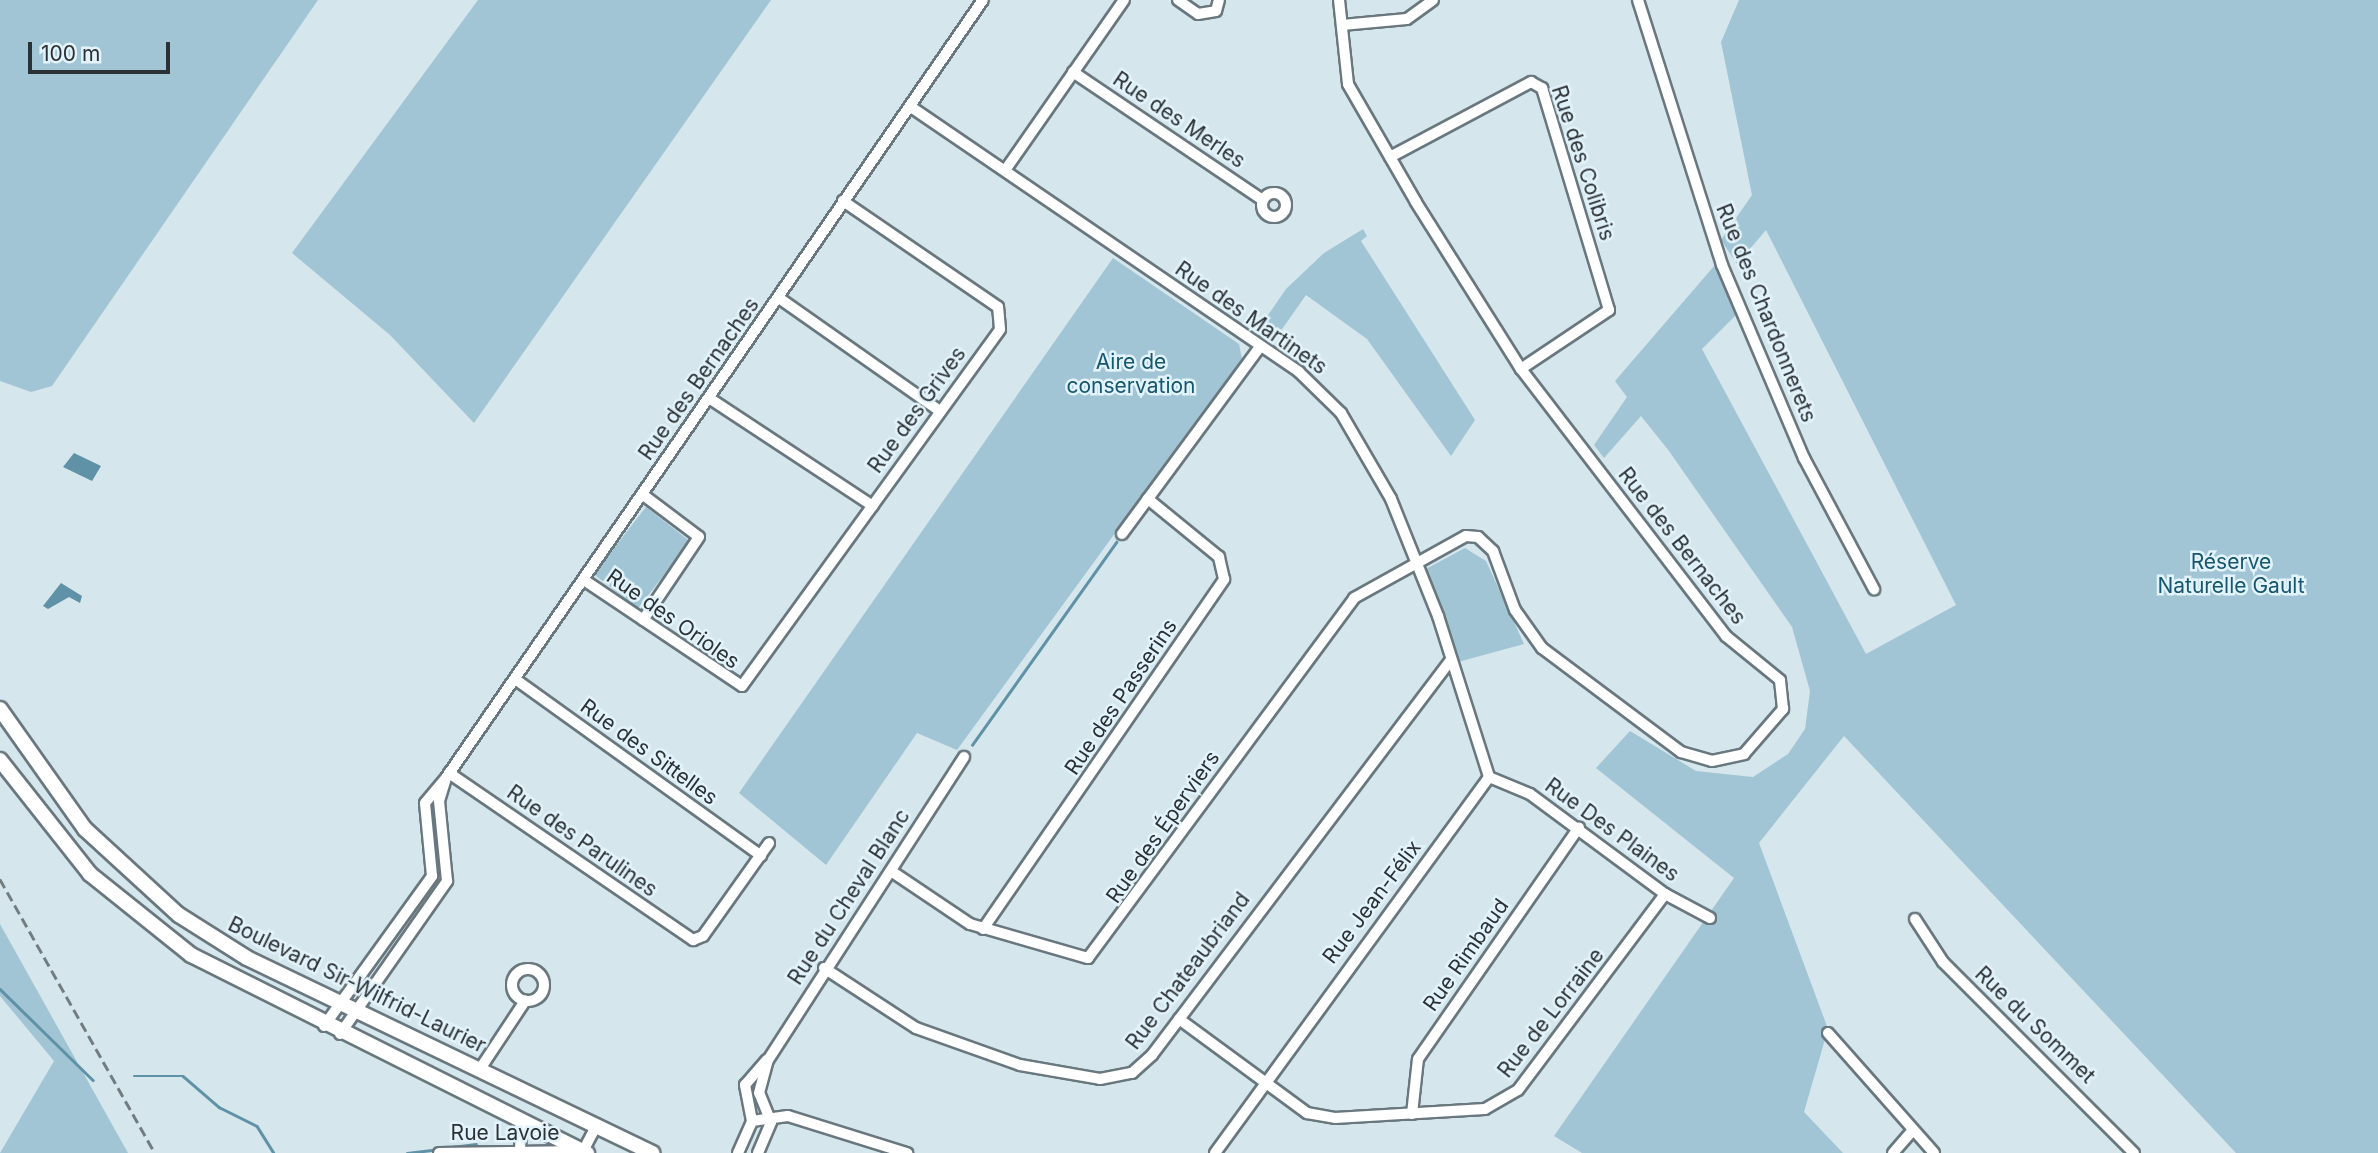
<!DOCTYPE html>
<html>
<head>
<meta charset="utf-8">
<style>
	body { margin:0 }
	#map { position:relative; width:2378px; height:1153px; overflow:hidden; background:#d5e6ed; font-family:Inter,sans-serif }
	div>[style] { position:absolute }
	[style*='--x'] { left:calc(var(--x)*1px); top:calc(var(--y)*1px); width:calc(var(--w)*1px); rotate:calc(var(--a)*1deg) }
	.green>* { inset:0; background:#a1c5d5; transform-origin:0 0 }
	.water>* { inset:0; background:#6092a7 }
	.stream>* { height:2.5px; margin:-1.25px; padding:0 1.25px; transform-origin:1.25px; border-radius:1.25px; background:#6092a7 }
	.roads { filter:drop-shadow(2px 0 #69777e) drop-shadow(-2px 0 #69777e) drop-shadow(0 2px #69777e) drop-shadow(0 -2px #69777e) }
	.street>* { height:10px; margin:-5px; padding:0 5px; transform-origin:5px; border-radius:5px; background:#fff }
	.street>.ring { margin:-5px; padding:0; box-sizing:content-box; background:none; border:10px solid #fff; border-radius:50% }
	.primary>* { height:14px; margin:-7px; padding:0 7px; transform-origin:7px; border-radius:7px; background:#fff }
	.rail>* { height:2.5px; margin-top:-1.25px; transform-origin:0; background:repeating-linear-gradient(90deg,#717c80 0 10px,transparent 0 15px) }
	span { translate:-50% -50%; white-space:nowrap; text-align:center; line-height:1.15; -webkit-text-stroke:5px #e3f3fb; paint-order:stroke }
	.street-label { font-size:21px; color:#2b3134 }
	.park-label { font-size:21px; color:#16576f }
	.scale { position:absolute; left:28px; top:42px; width:142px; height:32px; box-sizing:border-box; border:4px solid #2b3134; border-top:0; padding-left:9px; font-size:21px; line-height:24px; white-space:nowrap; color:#2b3134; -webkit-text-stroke:5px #e3f3fb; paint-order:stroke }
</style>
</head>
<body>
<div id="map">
	<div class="green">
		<i style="clip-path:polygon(0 0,318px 0,52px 386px,31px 392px,0 381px)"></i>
		<i style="clip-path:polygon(478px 0,771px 0,474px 423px,390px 335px,292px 253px)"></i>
		<i style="clip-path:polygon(1739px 0,2378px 0,2378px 1153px,2236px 1153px,1844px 736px,1759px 843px,1828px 1029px,1804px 1112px,1843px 1153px,1582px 1153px,1554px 1136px,1734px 878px,1596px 768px,1630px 731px,1696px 771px,1753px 777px,1788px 754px,1805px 729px,1810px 691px,1792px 627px,1669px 451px,1641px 416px,1604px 458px,1594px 445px,1627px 397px,1615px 381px,1715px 265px,1736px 315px,1702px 349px,1866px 654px,1956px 605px,1766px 230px,1737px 264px,1721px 240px,1752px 195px,1721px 42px)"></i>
		<i style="clip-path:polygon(1363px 229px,1367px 236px,1361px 241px,1475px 420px,1451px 456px,1367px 339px,1306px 295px,1273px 342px,1257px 331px,1286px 289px,1324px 253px)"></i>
		<i style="clip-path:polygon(1113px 258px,1239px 344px,1242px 359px,957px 750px,917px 733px,826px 865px,739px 793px)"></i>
		<i style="left:646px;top:507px;width:56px;height:85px;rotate:38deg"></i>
		<i style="clip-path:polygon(1465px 548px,1486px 561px,1524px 644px,1458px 662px,1424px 570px)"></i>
		<i style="clip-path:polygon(0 924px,128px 1153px,0 1153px,54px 1061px,0 996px)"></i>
	</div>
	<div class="water">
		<i style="clip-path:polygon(74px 453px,101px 466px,92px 481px,63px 467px)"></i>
		<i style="clip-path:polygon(61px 583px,82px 596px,80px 603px,69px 597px,48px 609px,43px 606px)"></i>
	</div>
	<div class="stream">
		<i style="--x:972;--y:745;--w:249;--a:-54.6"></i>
		<i style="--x:0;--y:989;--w:130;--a:44.4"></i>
		<i style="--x:134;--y:1076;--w:49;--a:0"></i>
		<i style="--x:183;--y:1076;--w:48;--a:40.7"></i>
		<i style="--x:219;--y:1107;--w:42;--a:26.6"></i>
		<i style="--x:257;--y:1126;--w:32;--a:58"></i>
		<i style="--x:444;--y:1148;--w:32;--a:-7"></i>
		<i style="--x:407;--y:1153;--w:31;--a:-7"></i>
	</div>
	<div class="roads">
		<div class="street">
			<i style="--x:1178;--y:0;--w:24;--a:35"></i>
			<i style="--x:1198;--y:14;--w:18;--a:-9"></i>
			<i style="--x:1216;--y:11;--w:11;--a:-75"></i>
			<i style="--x:1638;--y:0;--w:278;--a:72.4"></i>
			<i style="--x:1722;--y:265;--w:210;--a:67"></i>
			<i style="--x:1804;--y:458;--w:149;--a:61.9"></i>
			<i style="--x:1342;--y:25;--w:65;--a:-5.3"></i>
			<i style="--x:1407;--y:19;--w:32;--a:-36"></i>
			<i style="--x:1073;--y:72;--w:229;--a:34"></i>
			<i style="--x:911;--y:107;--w:470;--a:34.3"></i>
			<i style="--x:1299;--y:372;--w:59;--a:44.3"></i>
			<i style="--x:1341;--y:413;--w:99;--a:59.8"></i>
			<i style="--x:1391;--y:499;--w:126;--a:68.1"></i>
			<i style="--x:1438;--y:616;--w:169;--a:72.4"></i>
			<i style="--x:1390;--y:157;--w:160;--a:-28"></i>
			<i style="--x:1531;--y:82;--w:13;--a:29"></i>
			<i style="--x:1542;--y:88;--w:232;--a:73.2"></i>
			<i style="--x:1609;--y:310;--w:106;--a:146.2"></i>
			<i style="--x:1006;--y:169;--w:206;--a:-55.1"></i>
			<i class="ring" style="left:1262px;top:193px;width:14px;height:14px"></i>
			<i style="--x:779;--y:298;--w:197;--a:35.1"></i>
			<i style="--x:709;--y:398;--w:196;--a:33.4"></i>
			<i style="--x:642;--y:494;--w:71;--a:37"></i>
			<i style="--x:699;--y:537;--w:100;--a:124"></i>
			<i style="--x:1122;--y:534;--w:231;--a:-53.6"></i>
			<i style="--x:584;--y:580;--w:190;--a:33.9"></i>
			<i style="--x:742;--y:686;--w:440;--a:-54.1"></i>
			<i style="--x:1000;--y:329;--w:22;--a:-95"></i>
			<i style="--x:998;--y:307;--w:188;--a:-145.6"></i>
			<i style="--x:515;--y:679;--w:303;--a:35.7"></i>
			<i style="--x:449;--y:773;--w:296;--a:34.4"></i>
			<i style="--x:693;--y:940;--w:11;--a:-22"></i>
			<i style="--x:703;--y:936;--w:114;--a:-54.6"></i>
			<i style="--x:1489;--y:777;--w:44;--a:22.5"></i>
			<i style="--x:1530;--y:794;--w:168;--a:36.5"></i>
			<i style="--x:1665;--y:894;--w:51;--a:28.1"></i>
			<i style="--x:891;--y:871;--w:95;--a:33.9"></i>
			<i style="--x:970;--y:924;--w:123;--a:16.1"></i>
			<i style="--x:1088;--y:958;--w:448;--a:-53.5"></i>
			<i style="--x:1354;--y:598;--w:128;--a:-29"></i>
			<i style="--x:1466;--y:536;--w:12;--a:5"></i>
			<i style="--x:1478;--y:537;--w:21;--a:43"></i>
			<i style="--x:1493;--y:551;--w:63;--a:69.6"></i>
			<i style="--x:1515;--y:610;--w:47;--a:54.6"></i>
			<i style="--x:1542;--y:648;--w:174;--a:36.8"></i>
			<i style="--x:1681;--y:752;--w:32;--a:16"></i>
			<i style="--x:1712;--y:761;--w:33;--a:-12"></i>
			<i style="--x:1744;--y:754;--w:60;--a:-49.1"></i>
			<i style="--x:1783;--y:709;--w:29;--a:-96"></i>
			<i style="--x:1780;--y:680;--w:70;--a:-140.8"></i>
			<i style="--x:1726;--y:636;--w:337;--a:-127.5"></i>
			<i style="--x:1521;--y:369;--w:197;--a:-122.2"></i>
			<i style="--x:1416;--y:202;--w:136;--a:-120"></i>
			<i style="--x:1348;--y:84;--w:84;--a:-96.1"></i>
			<i style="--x:1915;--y:919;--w:51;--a:56.9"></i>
			<i style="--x:1943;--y:962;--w:270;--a:45"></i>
			<i style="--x:983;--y:929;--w:425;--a:-55.4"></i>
			<i style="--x:1224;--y:579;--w:23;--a:-103"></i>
			<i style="--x:1219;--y:557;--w:92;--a:-140.8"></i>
			<i style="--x:824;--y:968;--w:110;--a:33.1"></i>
			<i style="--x:916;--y:1028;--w:110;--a:19.6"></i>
			<i style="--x:1020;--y:1065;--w:81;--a:9.9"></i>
			<i style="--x:1100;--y:1079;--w:33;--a:-11"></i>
			<i style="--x:1132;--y:1073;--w:27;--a:-42"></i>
			<i style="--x:1152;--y:1055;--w:496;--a:-52.9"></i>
			<i class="ring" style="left:512px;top:969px;width:22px;height:22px"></i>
			<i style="--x:1179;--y:1019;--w:159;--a:36.3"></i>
			<i style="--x:1307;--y:1113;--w:28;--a:10"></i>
			<i style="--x:1335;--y:1118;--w:150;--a:-3.4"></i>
			<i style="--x:1485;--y:1109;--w:38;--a:-30"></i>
			<i style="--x:1518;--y:1090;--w:245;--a:-53.1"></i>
			<i style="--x:324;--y:1026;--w:185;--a:-54.2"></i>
			<i style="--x:432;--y:876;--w:73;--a:-95.5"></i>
			<i style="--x:425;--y:803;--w:31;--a:-50"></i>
			<i style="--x:1828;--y:1033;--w:160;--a:48.5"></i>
			<i style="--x:340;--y:1034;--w:187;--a:-55"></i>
			<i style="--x:447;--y:881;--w:80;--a:-95.7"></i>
			<i style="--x:439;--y:801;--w:24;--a:-73"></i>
			<i style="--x:446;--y:778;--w:945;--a:-55.39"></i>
			<i style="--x:480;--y:1069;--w:82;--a:-56.5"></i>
			<i style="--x:1412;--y:1114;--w:55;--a:-83.8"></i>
			<i style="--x:1418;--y:1059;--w:282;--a:-55.2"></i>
			<i style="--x:752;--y:1121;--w:36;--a:-8"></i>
			<i style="--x:788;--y:1116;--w:125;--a:17.3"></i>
			<i style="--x:520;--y:1152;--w:32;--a:-88"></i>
			<i style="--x:439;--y:1153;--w:144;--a:-0.8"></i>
			<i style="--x:583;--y:1151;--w:30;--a:-62"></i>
			<i style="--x:738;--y:1153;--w:35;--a:-66"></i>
			<i style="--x:752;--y:1121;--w:37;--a:-101"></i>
			<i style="--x:745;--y:1085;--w:33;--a:-49"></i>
			<i style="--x:758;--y:1153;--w:34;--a:-67"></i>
			<i style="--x:771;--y:1122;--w:31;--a:-112"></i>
			<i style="--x:759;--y:1093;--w:34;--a:-75"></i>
			<i style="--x:768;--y:1060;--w:361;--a:-57.1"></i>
			<i style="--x:1215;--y:1153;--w:465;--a:-53.9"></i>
			<i style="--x:1893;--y:1153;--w:30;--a:-49"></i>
		</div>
		<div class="primary">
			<i style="--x:0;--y:709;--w:147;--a:54.7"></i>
			<i style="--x:85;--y:829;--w:127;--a:42.5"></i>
			<i style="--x:179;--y:915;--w:80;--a:32.3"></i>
			<i style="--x:247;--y:958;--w:450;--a:25.7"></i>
			<i style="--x:0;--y:760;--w:145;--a:51.7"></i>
			<i style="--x:90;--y:874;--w:129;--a:38.7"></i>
			<i style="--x:191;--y:955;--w:443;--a:26.6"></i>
		</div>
	</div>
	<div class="rail">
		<i style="--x:0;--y:879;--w:315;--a:60.5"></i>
	</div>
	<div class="street-label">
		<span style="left:1179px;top:120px;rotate:34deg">Rue des Merles</span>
		<span style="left:1583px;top:163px;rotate:72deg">Rue des Colibris</span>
		<span style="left:1766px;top:313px;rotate:68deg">Rue des Chardonnerets</span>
		<span style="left:1251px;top:318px;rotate:35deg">Rue des Martinets</span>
		<span style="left:699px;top:379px;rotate:-55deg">Rue des Bernaches</span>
		<span style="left:917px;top:410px;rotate:-54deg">Rue des Grives</span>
		<span style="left:1682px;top:546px;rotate:52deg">Rue des Bernaches</span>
		<span style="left:673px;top:619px;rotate:35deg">Rue des Orioles</span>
		<span style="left:1121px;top:697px;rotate:-56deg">Rue des Passerins</span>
		<span style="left:649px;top:752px;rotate:36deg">Rue des Sittelles</span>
		<span style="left:1163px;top:827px;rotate:-55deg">Rue des Éperviers</span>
		<span style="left:1612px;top:830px;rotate:36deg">Rue Des Plaines</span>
		<span style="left:582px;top:841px;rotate:35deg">Rue des Parulines</span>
		<span style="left:849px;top:897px;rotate:-57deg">Rue du Cheval Blanc</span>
		<span style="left:1372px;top:902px;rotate:-53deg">Rue Jean-Félix</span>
		<span style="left:1466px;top:955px;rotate:-55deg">Rue Rimbaud</span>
		<span style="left:1188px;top:971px;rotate:-53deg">Rue Chateaubriand</span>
		<span style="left:357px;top:985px;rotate:26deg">Boulevard Sir-Wilfrid-Laurier</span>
		<span style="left:1551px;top:1013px;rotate:-52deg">Rue de Lorraine</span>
		<span style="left:2035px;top:1025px;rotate:44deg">Rue du Sommet</span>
		<span style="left:505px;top:1133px">Rue Lavoie</span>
	</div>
	<div class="park-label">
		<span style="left:1131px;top:374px">Aire de<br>conservation</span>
		<span style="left:2231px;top:574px">Réserve<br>Naturelle Gault</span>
	</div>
	<div class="scale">100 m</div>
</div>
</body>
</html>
